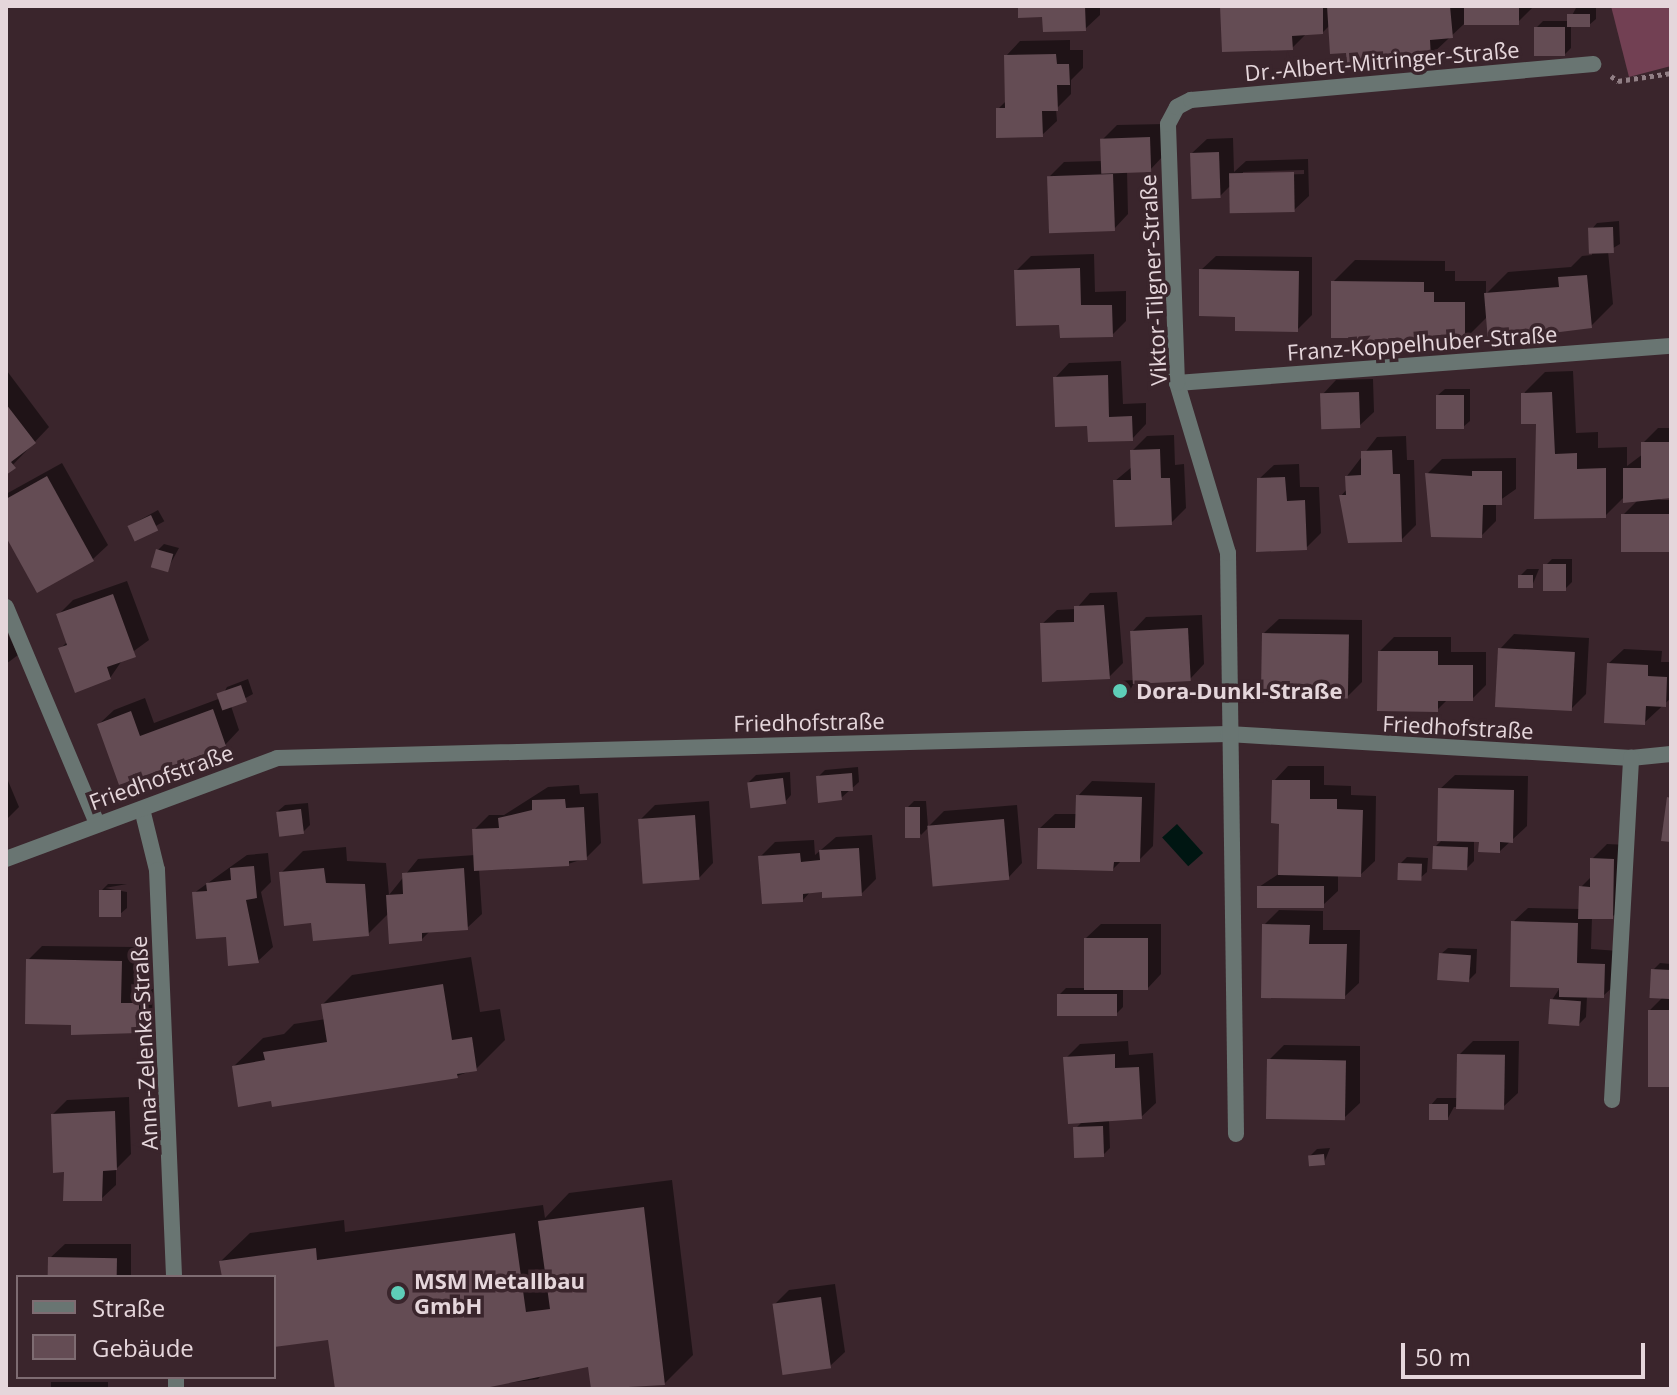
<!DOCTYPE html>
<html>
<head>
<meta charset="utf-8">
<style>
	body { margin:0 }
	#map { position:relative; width:1677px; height:1395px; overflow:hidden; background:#3a252c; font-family:"Open Sans",sans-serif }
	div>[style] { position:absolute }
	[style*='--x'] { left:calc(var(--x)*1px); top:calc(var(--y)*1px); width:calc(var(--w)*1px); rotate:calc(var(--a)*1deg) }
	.green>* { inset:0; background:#724053 }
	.water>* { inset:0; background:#001612; transform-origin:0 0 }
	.shadow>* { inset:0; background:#0007; transform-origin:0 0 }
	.building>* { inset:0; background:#644c54; transform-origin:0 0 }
	.path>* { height:5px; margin-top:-2.5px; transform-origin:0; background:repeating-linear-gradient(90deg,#917f85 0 4px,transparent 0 8px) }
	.minor>* { height:16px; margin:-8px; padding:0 8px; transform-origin:8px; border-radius:8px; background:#697572 }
	.dots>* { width:22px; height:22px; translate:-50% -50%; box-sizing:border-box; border:4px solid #3a252c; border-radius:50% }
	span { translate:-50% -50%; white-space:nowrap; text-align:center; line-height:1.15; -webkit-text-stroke:7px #3a252c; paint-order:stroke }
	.street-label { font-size:22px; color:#e5d6db }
	.poi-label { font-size:22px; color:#e5d6db; font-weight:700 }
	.left { translate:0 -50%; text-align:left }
	.frame { position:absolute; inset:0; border:8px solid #e5d6db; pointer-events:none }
	.legend { position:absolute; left:16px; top:1275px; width:260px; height:104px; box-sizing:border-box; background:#3a252c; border:2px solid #7e6c72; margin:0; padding:10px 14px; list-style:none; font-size:24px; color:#e5d6db }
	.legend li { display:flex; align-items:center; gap:16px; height:40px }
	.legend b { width:40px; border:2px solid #7e6c72 }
	.scale { position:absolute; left:1401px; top:1343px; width:244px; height:36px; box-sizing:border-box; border:4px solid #e5d6db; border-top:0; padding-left:10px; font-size:24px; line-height:28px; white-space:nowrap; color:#e5d6db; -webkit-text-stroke:6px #3a252c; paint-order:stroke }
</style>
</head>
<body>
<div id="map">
	<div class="green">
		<i style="clip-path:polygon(1611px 6px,1671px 6px,1671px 66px,1629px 77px)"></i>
	</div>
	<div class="water">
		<i style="left:1177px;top:824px;width:39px;height:20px;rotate:48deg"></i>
	</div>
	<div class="shadow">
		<i style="clip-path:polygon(1020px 6px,1100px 6px,1100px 15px,1085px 29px)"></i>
		<i style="clip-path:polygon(1222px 6px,1533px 6px,1533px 7px,1518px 22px,1465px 23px,1430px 56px,1348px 51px,1330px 25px,1323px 32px,1307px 33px,1292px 48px)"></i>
		<i style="clip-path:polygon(1576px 8px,1596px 8px,1596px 19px,1589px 25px,1571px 25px,1571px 48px,1564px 55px,1536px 28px,1543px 21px,1569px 21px)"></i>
		<i style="clip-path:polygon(1070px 40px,1070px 50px,1083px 50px,1083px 68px,1071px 80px,1071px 94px,1056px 109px,1057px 121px,1042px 135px,998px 109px,1007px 100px,1006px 56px,1020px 41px)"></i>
		<i style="clip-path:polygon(1164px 124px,1164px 155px,1150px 170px,1127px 170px,1128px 214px,1114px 229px,1049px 177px,1064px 162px,1103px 161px,1102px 140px,1117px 125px)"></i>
		<i style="clip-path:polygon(evenodd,1233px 138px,1234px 172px,1246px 161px,1308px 159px,1309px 196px,1294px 210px,1232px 184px,1220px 196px,1192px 153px,1207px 139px,1233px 138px,1304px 170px,1304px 174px,1243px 176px,1243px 172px,1304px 170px)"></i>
		<i style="clip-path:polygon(1619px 221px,1620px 244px,1608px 251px,1613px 304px,1591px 326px,1488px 316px,1464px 340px,1333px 282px,1355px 260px,1445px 261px,1445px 271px,1455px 271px,1455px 281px,1486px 281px,1486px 294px,1508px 272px,1571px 267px,1582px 256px,1592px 255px,1591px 230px,1597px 223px)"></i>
		<i style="clip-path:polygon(1094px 254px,1095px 292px,1126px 291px,1126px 321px,1112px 335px,1061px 323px,1016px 271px,1031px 256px)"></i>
		<i style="clip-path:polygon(1216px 256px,1312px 257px,1312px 315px,1297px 330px,1201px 270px)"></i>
		<i style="clip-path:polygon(1121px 361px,1123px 404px,1146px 403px,1146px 424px,1132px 439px,1089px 423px,1055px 378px,1069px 363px)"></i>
		<i style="clip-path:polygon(7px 371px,49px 427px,6px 472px,6px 372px)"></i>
		<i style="clip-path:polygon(1573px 371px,1576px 433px,1598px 432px,1598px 448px,1627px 447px,1627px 466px,1643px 454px,1643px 443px,1658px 428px,1671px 428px,1671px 496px,1658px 500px,1671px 500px,1670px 549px,1623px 515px,1637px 501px,1625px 496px,1605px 516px,1536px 517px,1538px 422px,1523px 394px,1545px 372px)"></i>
		<i style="clip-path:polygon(1373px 379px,1374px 412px,1359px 426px,1322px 395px,1336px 380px)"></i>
		<i style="clip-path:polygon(1445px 389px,1470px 389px,1470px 421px,1463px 427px,1438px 395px)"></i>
		<i style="clip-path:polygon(1174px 435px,1175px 465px,1184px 464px,1186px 508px,1171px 523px,1115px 481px,1133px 466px,1132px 451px,1147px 436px)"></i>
		<i style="clip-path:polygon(1406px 436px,1407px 460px,1414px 460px,1416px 525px,1401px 540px,1341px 496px,1347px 489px,1347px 476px,1377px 437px)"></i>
		<i style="clip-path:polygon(1516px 458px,1516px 489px,1496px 503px,1496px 521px,1481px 536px,1427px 474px,1442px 459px)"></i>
		<i style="clip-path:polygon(62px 463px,108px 545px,93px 559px,38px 590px,6px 533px,6px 494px)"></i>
		<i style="clip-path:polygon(1299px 464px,1300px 487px,1319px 487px,1321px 533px,1306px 548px,1259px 479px,1274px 465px)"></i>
		<i style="left:158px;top:510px;width:13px;height:33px;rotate:61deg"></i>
		<i style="clip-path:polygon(164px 544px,179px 548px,167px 570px,158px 550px)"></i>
		<i style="clip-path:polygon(1552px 559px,1572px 559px,1572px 582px,1565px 589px,1545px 566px)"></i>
		<i style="clip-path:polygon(1527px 569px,1539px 569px,1532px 586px,1520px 576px)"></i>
		<i style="clip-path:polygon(127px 581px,149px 640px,123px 659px,110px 678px,61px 648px,68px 641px,58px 615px,73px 600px)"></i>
		<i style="clip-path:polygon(1117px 592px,1123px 663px,1109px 677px,1042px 624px,1057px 610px,1076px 609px,1090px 593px)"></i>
		<i style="clip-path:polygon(1202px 615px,1204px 664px,1190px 679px,1135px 681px,1128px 694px,1113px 687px,1119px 681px,1134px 680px,1132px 632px,1146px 617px)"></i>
		<i style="clip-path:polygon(1279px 619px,1362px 620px,1362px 682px,1347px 697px,1264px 633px)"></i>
		<i style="clip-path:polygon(6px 630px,18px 655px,6px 664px)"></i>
		<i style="clip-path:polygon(1514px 634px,1589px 638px,1586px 694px,1571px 709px,1500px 649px)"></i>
		<i style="clip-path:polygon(1394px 637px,1451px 637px,1451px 652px,1486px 652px,1486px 685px,1472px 699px,1448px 699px,1437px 710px,1380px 651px)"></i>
		<i style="clip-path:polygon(1624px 649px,1662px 651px,1661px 662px,1671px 662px,1671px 698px,1644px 723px,1609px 663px)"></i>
		<i style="clip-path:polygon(248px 679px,253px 694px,231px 706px,239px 730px,225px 745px,120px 782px,99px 724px,114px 710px,145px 698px,154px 723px,221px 698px,227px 687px)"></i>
		<i style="clip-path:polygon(1288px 766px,1324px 766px,1324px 785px,1351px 786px,1351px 795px,1376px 796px,1375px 861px,1360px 875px,1338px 875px,1338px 891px,1323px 905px,1259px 887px,1280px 873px,1281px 822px,1274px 781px)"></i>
		<i style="clip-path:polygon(858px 767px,859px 782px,841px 798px,818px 777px,825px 770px)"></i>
		<i style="clip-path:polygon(790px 772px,791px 795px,785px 802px,749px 782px,756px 775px)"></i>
		<i style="clip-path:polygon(1455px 775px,1528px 776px,1527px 826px,1500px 851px,1474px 840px,1474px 861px,1467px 868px,1435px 847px,1443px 839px,1440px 789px)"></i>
		<i style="clip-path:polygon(6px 776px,19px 807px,6px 820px)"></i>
		<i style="clip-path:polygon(1092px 781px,1155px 783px,1153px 846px,1139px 860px,1122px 860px,1113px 869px,1040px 828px,1055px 814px,1077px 814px,1078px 796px)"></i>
		<i style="clip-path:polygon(579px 785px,580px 794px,598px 793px,601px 843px,586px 858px,568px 864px,479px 869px,482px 914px,467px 928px,430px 931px,421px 940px,389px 913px,368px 934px,313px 921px,281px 873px,303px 851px,346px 847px,347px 861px,386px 863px,389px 895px,418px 859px,475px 855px,474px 830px,489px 815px,504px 815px,548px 787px)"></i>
		<i style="clip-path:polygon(709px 801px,713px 863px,699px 878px,641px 819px,655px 805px)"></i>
		<i style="clip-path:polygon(914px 801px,926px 801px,928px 827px,944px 811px,1017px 805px,1022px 863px,1008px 878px,929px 827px,921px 835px,907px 808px)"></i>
		<i style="clip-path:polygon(308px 803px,310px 825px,303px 832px,278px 811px,285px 805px)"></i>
		<i style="clip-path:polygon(872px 835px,876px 879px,861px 894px,811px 891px,803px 900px,760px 857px,775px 842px,814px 840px,815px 855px,836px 837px)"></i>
		<i style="clip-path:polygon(1607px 844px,1628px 845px,1627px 903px,1612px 917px,1592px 917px,1591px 949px,1619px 951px,1618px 982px,1603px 996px,1587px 996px,1586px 1017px,1579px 1024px,1552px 1000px,1561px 986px,1513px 922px,1528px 908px,1580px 909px,1581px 887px,1592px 876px,1592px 859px)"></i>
		<i style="clip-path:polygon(268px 853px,271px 882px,261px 892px,273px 947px,258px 961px,194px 893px,247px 855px)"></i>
		<i style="clip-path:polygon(1407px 857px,1428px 858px,1427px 872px,1420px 878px,1400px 864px)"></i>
		<i style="clip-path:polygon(108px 884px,127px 884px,105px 888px,127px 892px,127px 908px,120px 914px,101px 891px)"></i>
		<i style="clip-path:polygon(1279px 910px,1323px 911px,1323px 930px,1360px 930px,1359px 983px,1344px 997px,1264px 925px)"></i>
		<i style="clip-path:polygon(1101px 924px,1161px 924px,1161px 974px,1147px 989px,1123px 989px,1123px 1007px,1116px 1014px,1059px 995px,1066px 988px,1086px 988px,1086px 938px)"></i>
		<i style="clip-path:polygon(42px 946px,136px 947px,135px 989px,153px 989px,152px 1016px,138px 1031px,73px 1023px,28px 960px)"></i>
		<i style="clip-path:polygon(1448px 948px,1477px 949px,1476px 973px,1469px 980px,1441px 954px)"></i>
		<i style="clip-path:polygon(471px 957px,480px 1012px,500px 1009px,505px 1040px,476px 1069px,457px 1076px,273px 1099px,234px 1066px,263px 1038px,284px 1034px,294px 1024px,326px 1019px,323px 1004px,352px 975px)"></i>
		<i style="clip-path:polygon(1660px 963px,1671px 964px,1671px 1086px,1650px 1010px,1664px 996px,1653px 970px)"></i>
		<i style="clip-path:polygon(1128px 1041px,1129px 1055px,1153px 1053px,1156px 1103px,1141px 1117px,1109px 1119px,1110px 1148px,1103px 1155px,1075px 1129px,1083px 1121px,1066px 1058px,1080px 1044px)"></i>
		<i style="clip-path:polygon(1473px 1041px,1519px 1041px,1518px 1093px,1503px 1107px,1454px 1107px,1448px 1118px,1431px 1105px,1437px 1098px,1458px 1098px,1459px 1055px)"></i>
		<i style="clip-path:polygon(1284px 1045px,1360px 1046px,1360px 1103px,1345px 1117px,1269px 1060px)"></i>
		<i style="clip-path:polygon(129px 1097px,131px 1154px,116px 1169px,116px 1185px,101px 1199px,66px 1170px,53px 1114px,67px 1100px)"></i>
		<i style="clip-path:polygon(1330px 1148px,1324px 1163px,1310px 1156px,1317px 1149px)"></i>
		<i style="clip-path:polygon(672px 1180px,693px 1355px,664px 1384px,593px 1389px,589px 1365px,546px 1371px,538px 1379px,465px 1389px,337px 1389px,330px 1337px,274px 1345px,274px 1277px,224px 1277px,221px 1261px,250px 1233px,344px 1220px,345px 1232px,543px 1205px,545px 1218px,569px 1193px)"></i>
		<i style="clip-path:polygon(65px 1244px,131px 1244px,131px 1277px,50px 1277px,50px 1258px)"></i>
		<i style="clip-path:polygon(835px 1284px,845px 1352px,830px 1366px,775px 1304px,789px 1290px)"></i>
		<i style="left:51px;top:1382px;width:57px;height:10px"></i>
	</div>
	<div class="building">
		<i style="clip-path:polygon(1018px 6px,1085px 6px,1086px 31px,1043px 32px,1042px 17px,1018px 18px)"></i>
		<i style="clip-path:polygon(1220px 6px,1323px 6px,1323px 34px,1292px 36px,1293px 50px,1222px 52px)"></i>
		<i style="clip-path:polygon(1327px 6px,1450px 6px,1453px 38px,1430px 40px,1431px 58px,1347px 64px,1346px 53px,1330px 54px)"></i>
		<i style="left:1464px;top:6px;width:55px;height:19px"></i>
		<i style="left:1567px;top:14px;width:23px;height:13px"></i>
		<i style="left:1534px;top:27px;width:31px;height:29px"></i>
		<i style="clip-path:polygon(1056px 54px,1057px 64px,1069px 64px,1070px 85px,1057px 85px,1058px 111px,1042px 111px,1043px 137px,996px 138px,996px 108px,1005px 108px,1004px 55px)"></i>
		<i style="left:1150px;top:137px;width:35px;height:50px;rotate:88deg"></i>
		<i style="left:1219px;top:152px;width:46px;height:29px;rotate:88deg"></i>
		<i style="left:1294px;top:172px;width:40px;height:65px;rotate:89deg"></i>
		<i style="left:1113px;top:174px;width:57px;height:66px;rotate:88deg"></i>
		<i style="left:1613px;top:227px;width:26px;height:25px;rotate:88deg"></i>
		<i style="clip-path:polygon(1080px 268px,1081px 305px,1112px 305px,1113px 337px,1060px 338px,1059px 325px,1016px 326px,1014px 270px)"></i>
		<i style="clip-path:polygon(1199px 269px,1299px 271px,1298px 332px,1235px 331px,1235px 317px,1199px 316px)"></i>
		<i style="clip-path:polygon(1587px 275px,1592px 328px,1488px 341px,1484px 293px,1559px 287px,1558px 277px)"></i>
		<i style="clip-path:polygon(1331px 281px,1424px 282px,1424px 292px,1434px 292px,1434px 302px,1465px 302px,1465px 342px,1352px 343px,1352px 338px,1331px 338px)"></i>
		<i style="clip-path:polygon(1108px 375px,1109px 417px,1132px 416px,1133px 441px,1088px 442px,1087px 426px,1055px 427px,1053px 377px)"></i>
		<i style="left:1359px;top:392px;width:36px;height:39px;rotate:88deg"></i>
		<i style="clip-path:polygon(1552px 392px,1555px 454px,1577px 453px,1577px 469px,1606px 468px,1606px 518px,1534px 519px,1536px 424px,1521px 424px,1521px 393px)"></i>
		<i style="left:1436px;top:395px;width:28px;height:34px"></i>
		<i style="clip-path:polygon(6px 404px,36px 443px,11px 462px,16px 468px,6px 475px)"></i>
		<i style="clip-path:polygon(1641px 442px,1671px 442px,1671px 498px,1623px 503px,1623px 468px,1641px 468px)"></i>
		<i style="clip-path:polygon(1160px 449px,1161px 478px,1170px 478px,1172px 525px,1115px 527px,1113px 480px,1131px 480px,1130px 450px)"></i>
		<i style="clip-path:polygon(1392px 450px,1393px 474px,1400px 474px,1402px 542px,1348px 543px,1339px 495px,1346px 495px,1345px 476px,1361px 475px,1361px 451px)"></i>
		<i style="clip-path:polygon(1472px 471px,1502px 471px,1502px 505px,1483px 505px,1482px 538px,1431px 537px,1425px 473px,1472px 476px)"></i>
		<i style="clip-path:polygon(47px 476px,94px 561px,37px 593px,6px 537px,6px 499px)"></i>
		<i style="clip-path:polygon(1285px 477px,1287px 501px,1305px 500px,1307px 550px,1256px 552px,1257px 478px)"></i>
		<i style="left:1621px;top:514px;width:49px;height:38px"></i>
		<i style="left:151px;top:515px;width:17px;height:26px;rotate:65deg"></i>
		<i style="left:156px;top:549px;width:18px;height:19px;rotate:16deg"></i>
		<i style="left:1566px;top:564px;width:27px;height:23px;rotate:90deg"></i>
		<i style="left:1518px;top:575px;width:15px;height:13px"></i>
		<i style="clip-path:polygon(113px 594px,136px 657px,107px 667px,111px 679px,75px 693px,58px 648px,67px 645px,56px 614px)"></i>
		<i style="clip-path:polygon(1104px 605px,1110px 679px,1042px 682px,1040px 623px,1074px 622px,1074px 606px)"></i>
		<i style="left:1188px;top:628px;width:53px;height:58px;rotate:87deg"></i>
		<i style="left:1262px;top:633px;width:87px;height:64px;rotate:1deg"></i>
		<i style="left:1498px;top:648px;width:77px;height:59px;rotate:3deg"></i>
		<i style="clip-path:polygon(1378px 651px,1438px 651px,1438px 665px,1473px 665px,1473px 701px,1438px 701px,1438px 712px,1377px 711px)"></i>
		<i style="clip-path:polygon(1607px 663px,1648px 665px,1648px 676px,1667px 677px,1666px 707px,1646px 706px,1645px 725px,1604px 723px)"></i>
		<i style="left:241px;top:685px;width:18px;height:26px;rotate:71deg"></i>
		<i style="left:1128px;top:686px;width:10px;height:17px;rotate:84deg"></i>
		<i style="clip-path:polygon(213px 709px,226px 746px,119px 785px,97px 724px,131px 711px,140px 736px)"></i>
		<i style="clip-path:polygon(852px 773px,853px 791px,841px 791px,842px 800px,818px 803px,816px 776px)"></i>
		<i style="left:783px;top:778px;width:26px;height:36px;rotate:83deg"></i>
		<i style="clip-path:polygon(1272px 780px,1310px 780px,1310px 799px,1337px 799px,1337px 809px,1363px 810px,1361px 877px,1278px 875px,1279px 824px,1271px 823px)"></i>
		<i style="clip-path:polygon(1438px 788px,1514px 790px,1513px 843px,1500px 842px,1500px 853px,1478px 852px,1479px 842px,1437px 841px)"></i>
		<i style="clip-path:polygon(1076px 795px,1142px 797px,1140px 862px,1114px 862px,1113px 871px,1037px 869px,1038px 828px,1075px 828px)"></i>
		<i style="clip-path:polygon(1667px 797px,1671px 798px,1671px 842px,1661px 841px)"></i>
		<i style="clip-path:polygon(565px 799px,566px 808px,584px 807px,587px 860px,569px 861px,569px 866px,474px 871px,472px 829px,499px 828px,498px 818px,532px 810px,532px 800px)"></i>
		<i style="left:905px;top:807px;width:15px;height:31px"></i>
		<i style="left:301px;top:809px;width:25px;height:25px;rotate:83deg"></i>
		<i style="left:695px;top:815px;width:65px;height:57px;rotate:86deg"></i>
		<i style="left:1004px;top:819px;width:61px;height:77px;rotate:85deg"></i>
		<i style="left:1433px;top:846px;width:35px;height:23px;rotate:2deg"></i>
		<i style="clip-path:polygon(859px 848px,862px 896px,822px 898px,822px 892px,803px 894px,803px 902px,762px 904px,758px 856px,800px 853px,801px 862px,820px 860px,819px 850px)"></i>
		<i style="clip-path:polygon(1590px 858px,1614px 859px,1613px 919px,1578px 919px,1579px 886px,1590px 887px)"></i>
		<i style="left:1398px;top:863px;width:24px;height:17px;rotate:2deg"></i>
		<i style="clip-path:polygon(254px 866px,257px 898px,246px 900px,259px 963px,228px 966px,226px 937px,196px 939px,192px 892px,207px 891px,206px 883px,231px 880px,230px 868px)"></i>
		<i style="clip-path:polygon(324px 868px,326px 883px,365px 884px,369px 936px,313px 941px,311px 923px,284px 926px,279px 872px)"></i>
		<i style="clip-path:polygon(464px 868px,468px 930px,422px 933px,422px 941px,389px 944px,386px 895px,403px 894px,402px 873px)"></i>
		<i style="left:1257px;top:886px;width:67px;height:22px"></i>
		<i style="left:99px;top:890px;width:22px;height:27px"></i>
		<i style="clip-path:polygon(1511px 921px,1578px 923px,1577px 963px,1605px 964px,1604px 998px,1559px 997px,1559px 988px,1510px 987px)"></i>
		<i style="clip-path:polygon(1262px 924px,1310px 925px,1309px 944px,1347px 944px,1345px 999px,1261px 998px)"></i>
		<i style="left:1084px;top:938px;width:64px;height:52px"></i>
		<i style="left:1439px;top:953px;width:32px;height:27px;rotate:4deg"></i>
		<i style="clip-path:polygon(26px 959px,122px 961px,121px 1003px,139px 1003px,139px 1033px,71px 1035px,71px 1025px,25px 1024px)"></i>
		<i style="left:1651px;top:969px;width:20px;height:29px;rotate:3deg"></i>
		<i style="clip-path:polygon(443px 984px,452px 1040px,472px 1037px,477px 1071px,457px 1074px,458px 1078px,272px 1107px,271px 1101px,238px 1107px,232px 1066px,265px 1060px,263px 1052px,327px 1042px,321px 1004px)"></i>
		<i style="left:1057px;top:994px;width:60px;height:22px"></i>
		<i style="left:1550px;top:999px;width:31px;height:25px;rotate:4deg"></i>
		<i style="left:1648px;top:1010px;width:23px;height:77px"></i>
		<i style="clip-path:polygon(1115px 1054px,1115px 1068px,1139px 1067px,1142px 1119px,1068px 1124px,1063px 1057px)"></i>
		<i style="left:1457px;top:1054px;width:48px;height:55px;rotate:1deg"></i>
		<i style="left:1267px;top:1059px;width:79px;height:60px;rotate:1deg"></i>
		<i style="left:1429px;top:1104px;width:19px;height:16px"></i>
		<i style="clip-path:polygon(115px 1111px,117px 1170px,103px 1171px,102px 1201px,63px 1201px,64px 1172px,53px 1173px,51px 1114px)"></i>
		<i style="left:1103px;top:1126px;width:31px;height:30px;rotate:88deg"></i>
		<i style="left:1324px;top:1154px;width:11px;height:16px;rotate:85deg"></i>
		<i style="clip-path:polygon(644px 1207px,665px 1385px,591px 1389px,588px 1367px,480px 1389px,335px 1389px,328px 1340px,274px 1347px,274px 1277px,222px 1277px,219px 1261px,316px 1248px,317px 1260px,515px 1233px,526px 1312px,550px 1309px,538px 1221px)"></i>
		<i style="left:48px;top:1257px;width:69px;height:20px;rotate:1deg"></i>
		<i style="left:821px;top:1297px;width:72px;height:49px;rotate:82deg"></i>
	</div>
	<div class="path">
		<i style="--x:1611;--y:76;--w:9;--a:36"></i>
		<i style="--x:1618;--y:81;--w:54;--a:-8.6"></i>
	</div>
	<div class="minor">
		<i style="--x:1177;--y:383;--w:495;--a:-4.3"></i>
		<i style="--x:6;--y:607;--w:234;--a:67.2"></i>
		<i style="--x:142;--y:809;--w:63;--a:76.2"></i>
		<i style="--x:157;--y:870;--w:407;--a:87.6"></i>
		<i style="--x:6;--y:859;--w:289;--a:-20.4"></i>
		<i style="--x:277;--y:758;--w:951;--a:-1.45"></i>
		<i style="--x:1228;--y:734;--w:404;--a:3.4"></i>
		<i style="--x:1631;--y:758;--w:40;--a:-5.7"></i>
		<i style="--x:1612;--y:1100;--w:343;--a:-86.8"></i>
		<i style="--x:1236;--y:1134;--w:581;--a:-90.79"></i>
		<i style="--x:1228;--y:553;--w:177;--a:-106.7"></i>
		<i style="--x:1177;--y:383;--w:259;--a:-92"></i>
		<i style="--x:1168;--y:124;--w:19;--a:-62"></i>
		<i style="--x:1177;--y:107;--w:16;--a:-27"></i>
		<i style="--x:1191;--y:100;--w:404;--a:-5.1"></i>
		<i style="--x:176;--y:1377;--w:12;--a:90"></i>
	</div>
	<div class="dots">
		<i style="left:1120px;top:691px;background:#5eceb8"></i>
		<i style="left:398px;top:1293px;background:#5eceb8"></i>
	</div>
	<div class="street-label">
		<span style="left:1382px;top:61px;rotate:-5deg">Dr.-Albert-Mitringer-Straße</span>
		<span style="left:1153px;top:280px;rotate:-93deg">Viktor-Tilgner-Straße</span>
		<span style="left:1422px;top:343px;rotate:-4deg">Franz-Koppelhuber-Straße</span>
		<span style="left:809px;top:722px;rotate:-1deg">Friedhofstraße</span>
		<span style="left:1458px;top:727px;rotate:3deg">Friedhofstraße</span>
		<span style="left:161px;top:777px;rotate:-20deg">Friedhofstraße</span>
		<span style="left:144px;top:1043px;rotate:-93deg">Anna-Zelenka-Straße</span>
	</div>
	<div class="poi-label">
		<span class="left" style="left:1136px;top:691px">Dora-Dunkl-Straße</span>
		<span class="left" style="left:414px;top:1293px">MSM Metallbau<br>GmbH</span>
	</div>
	<div class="frame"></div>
	<ul class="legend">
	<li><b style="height:10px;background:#697572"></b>Straße</li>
	<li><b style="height:22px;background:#644c54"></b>Gebäude</li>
	</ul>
	<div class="scale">50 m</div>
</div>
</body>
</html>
